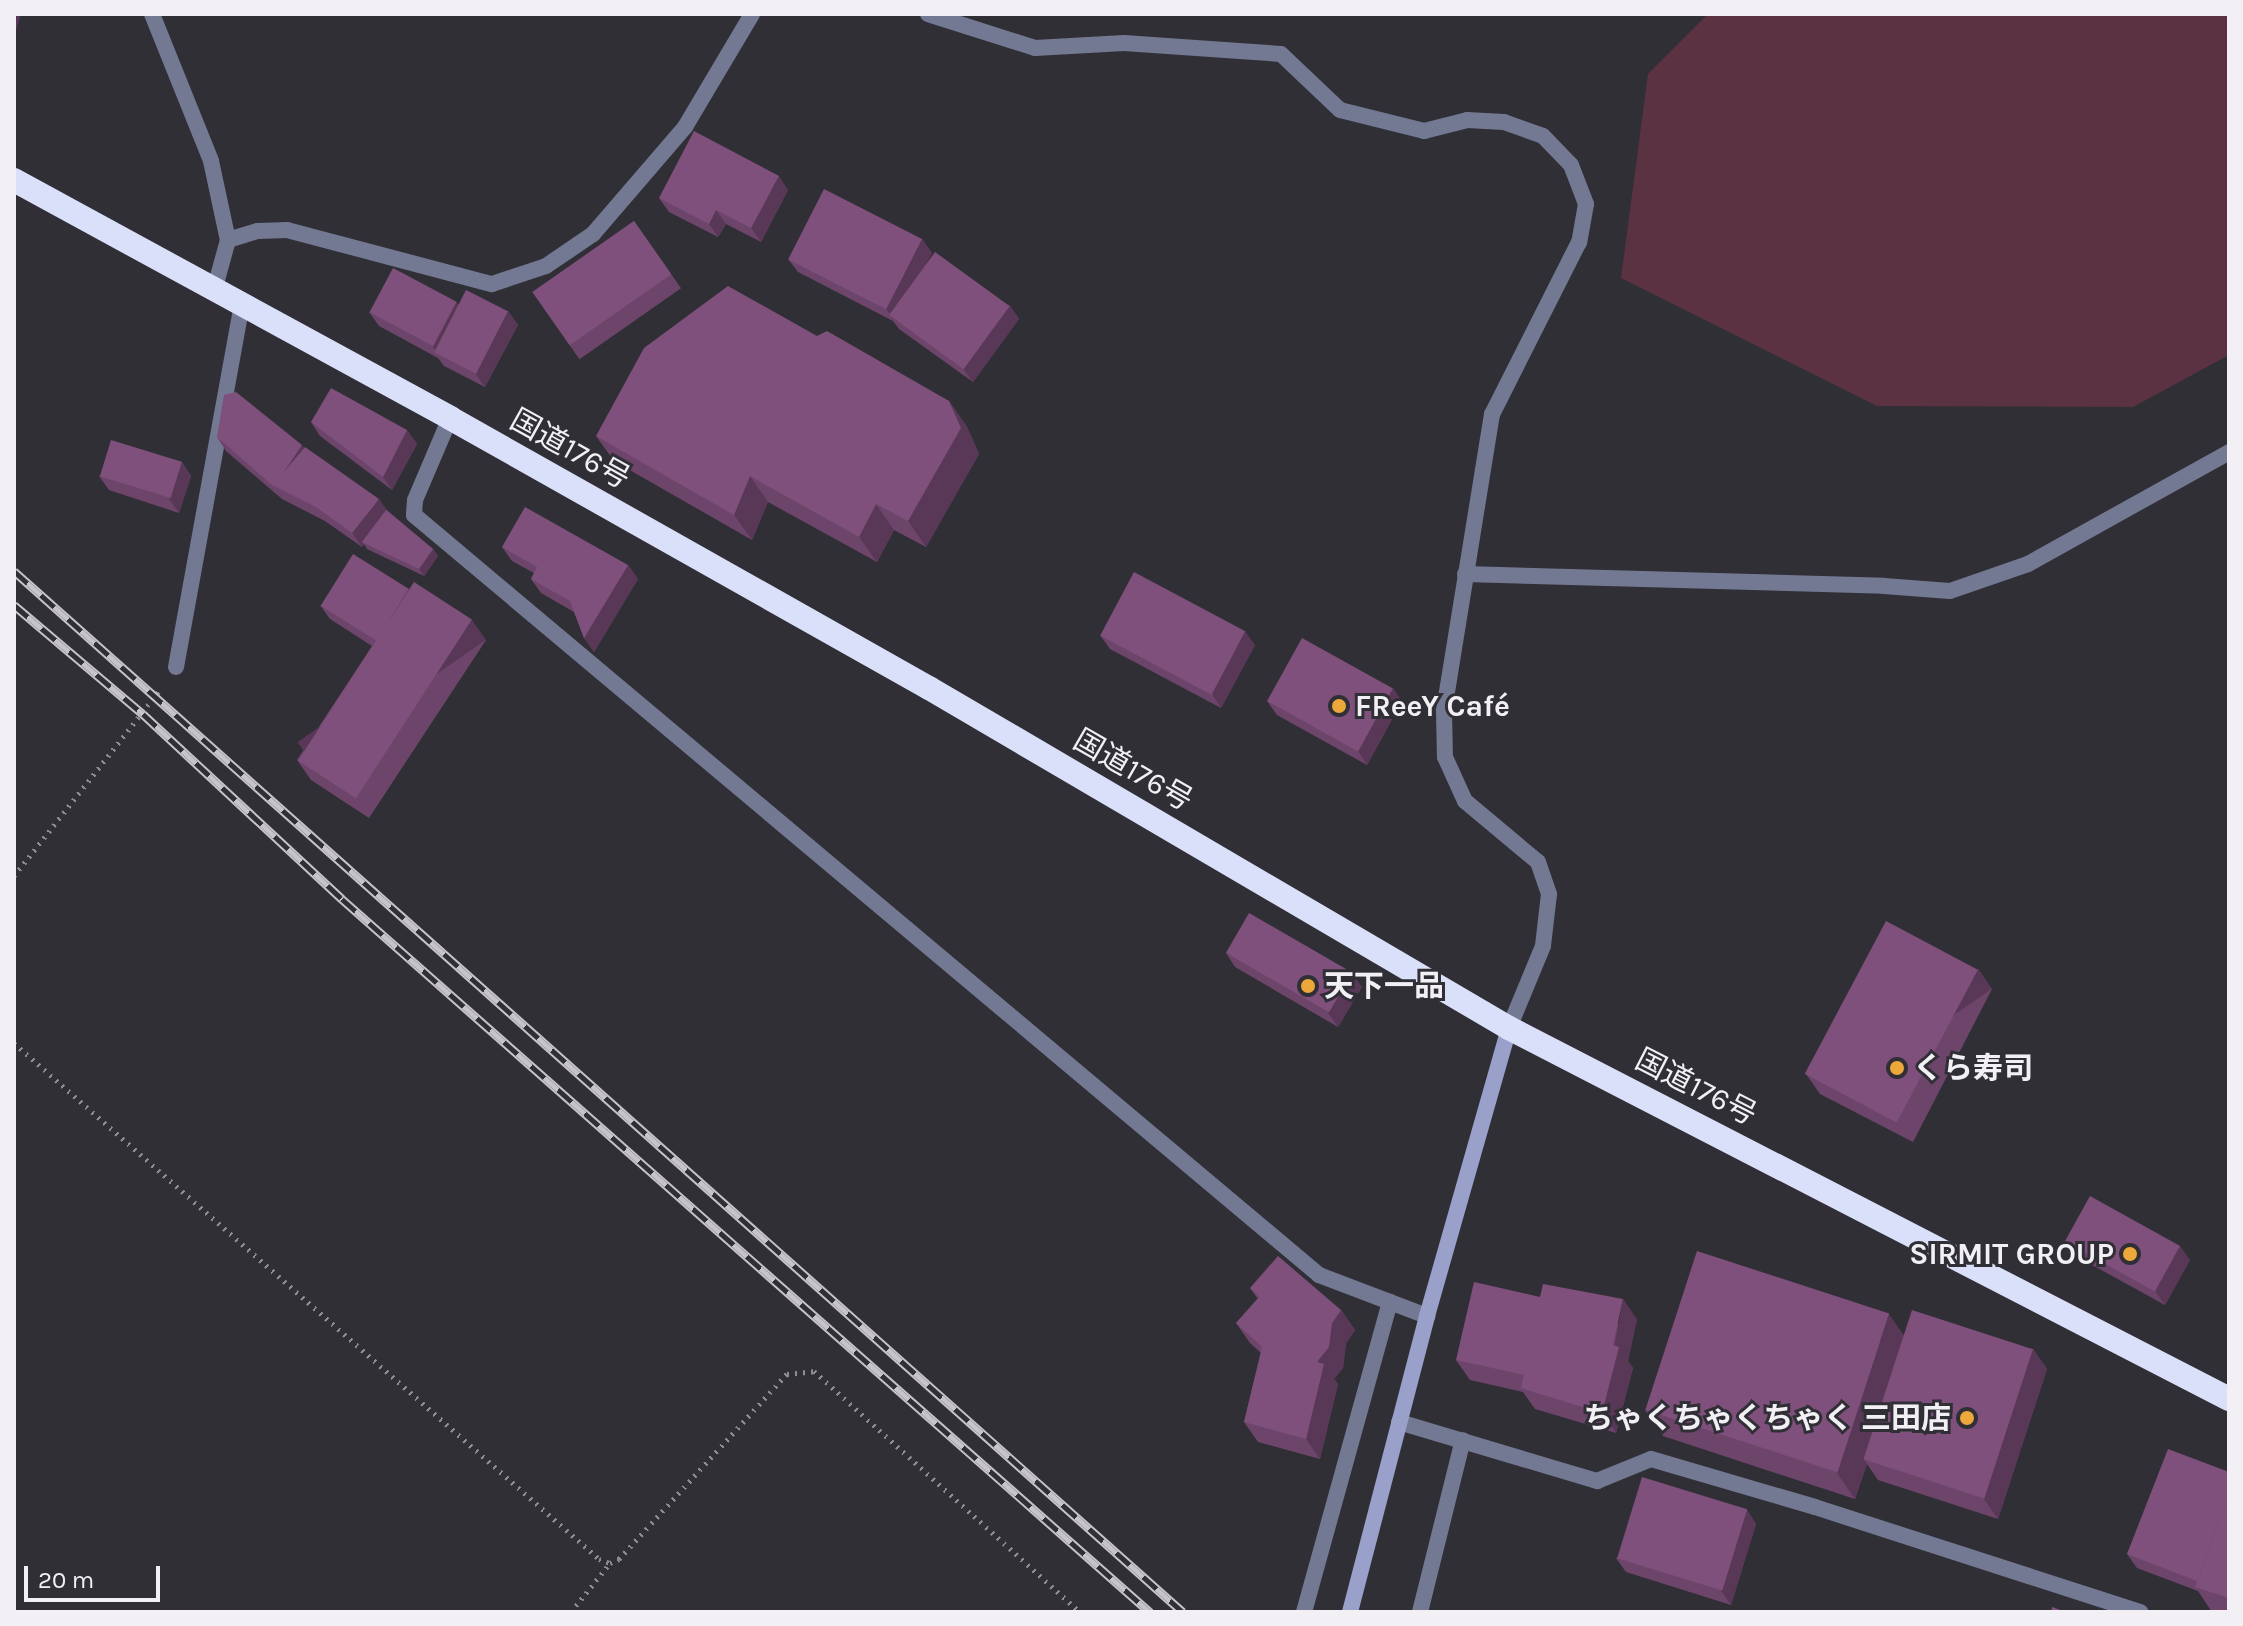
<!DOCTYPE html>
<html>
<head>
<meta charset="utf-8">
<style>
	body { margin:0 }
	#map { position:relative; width:2243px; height:1626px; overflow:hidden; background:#312f36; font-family:Karla,"Noto Sans JP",sans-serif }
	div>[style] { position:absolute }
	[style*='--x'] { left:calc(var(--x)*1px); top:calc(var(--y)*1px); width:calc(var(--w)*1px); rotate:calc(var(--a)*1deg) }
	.green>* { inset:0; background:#5a3242 }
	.path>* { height:5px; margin-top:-2.5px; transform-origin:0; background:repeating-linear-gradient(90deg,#8e8c92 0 2px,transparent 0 8px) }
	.lane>* { height:16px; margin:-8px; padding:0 8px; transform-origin:8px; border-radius:8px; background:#737992 }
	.street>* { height:16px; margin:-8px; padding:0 8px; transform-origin:8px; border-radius:8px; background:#737992 }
	.secondary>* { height:16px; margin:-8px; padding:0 8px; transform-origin:8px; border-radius:8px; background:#99a1ca }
	.highway>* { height:24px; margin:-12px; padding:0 12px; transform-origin:12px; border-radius:12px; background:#dae0fa }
	.rail>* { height:9px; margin-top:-4.5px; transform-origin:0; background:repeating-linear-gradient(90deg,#312f36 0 18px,#c6c4ca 0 36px); box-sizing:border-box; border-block:2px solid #c6c4ca }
	.wall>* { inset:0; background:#6d456b; transform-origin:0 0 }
	.shaded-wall>* { inset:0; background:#593857; transform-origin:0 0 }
	.building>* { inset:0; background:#7f507c; transform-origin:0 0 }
	.dots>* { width:22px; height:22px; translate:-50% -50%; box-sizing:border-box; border:4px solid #312f36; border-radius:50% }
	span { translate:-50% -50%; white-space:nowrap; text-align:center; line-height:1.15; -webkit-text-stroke:6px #312f36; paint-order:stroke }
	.street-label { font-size:30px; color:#f2f0f5 }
	.poi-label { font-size:30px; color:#f2f0f5; font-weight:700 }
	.left { translate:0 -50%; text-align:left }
	.right { translate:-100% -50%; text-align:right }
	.frame { position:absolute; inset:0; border:16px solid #f2f0f5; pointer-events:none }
	.scale { position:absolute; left:24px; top:1566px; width:136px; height:36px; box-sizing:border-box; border:4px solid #f2f0f5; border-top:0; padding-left:10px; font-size:24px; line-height:28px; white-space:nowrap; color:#f2f0f5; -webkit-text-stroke:6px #312f36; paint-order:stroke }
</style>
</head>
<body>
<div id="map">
	<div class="green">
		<i style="clip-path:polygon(1708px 14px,2229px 14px,2229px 355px,2133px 407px,1877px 406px,1621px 278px,1648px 74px)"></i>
	</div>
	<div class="path">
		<i style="--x:14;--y:876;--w:235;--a:-51.9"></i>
		<i style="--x:14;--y:1043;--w:780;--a:41.41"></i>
		<i style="--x:599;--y:1559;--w:12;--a:20"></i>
		<i style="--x:610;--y:1563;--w:10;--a:-24"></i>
		<i style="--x:619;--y:1559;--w:250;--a:-47.8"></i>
		<i style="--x:787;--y:1374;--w:27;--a:-6"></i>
		<i style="--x:814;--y:1371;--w:359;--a:42.2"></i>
		<i style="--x:571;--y:1612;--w:63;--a:-51.5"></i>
	</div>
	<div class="lane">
		<i style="--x:176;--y:667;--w:368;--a:-79.7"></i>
	</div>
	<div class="street">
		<i style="--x:152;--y:14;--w:158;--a:68.1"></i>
		<i style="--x:211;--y:161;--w:81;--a:77.9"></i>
		<i style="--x:228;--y:240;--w:53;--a:105.4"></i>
		<i style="--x:928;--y:14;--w:112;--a:17.6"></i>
		<i style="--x:1035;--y:48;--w:89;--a:-3.2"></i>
		<i style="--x:1124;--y:43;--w:157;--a:4"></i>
		<i style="--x:1281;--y:54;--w:81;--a:43.5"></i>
		<i style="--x:1340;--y:110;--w:87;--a:14"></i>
		<i style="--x:1424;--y:131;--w:44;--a:-14.3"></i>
		<i style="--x:1467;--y:120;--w:37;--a:3"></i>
		<i style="--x:1504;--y:122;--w:41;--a:19.7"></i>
		<i style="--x:1543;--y:136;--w:40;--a:46"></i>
		<i style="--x:1571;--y:165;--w:42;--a:69"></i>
		<i style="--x:1586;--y:204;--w:39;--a:100"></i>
		<i style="--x:1579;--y:242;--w:193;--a:116.8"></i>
		<i style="--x:1492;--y:414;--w:301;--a:99.2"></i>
		<i style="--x:1444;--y:711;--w:46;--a:88.8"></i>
		<i style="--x:1445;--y:757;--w:48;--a:65.6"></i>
		<i style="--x:1465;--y:801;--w:95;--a:39.9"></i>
		<i style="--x:1538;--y:862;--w:34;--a:71"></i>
		<i style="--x:1549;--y:894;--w:52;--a:96.6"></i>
		<i style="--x:1543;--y:946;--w:89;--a:112.5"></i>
		<i style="--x:228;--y:240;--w:31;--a:-17"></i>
		<i style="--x:258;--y:231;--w:29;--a:-2"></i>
		<i style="--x:287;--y:230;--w:212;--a:14.8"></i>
		<i style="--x:492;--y:284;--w:57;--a:-18.4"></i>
		<i style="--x:546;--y:266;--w:57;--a:-34.2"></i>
		<i style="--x:593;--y:234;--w:141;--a:-49.3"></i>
		<i style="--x:685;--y:127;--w:131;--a:-59.3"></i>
		<i style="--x:450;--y:418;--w:89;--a:113.1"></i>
		<i style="--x:415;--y:500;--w:15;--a:94"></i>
		<i style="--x:414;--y:515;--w:1182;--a:40.02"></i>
		<i style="--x:1319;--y:1275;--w:116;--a:20.8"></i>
		<i style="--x:1465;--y:574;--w:419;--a:1.6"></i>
		<i style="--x:1884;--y:586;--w:66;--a:4.3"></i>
		<i style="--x:1950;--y:591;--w:83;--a:-19.1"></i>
		<i style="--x:2028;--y:564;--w:230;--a:-29.1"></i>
		<i style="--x:1399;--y:1422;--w:207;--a:16.6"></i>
		<i style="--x:1597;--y:1481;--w:58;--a:-22.2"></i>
		<i style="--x:1651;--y:1459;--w:171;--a:16.3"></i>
		<i style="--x:1815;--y:1507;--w:342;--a:17.9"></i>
		<i style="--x:1304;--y:1612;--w:322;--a:-74.5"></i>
		<i style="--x:1420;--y:1612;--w:177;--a:-76"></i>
	</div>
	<div class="secondary">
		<i style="--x:1350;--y:1612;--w:306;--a:-75.4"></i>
		<i style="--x:1427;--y:1316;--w:299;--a:-74.1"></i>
	</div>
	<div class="highway">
		<i style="--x:14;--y:180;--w:497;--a:28.6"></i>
		<i style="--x:450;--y:418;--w:550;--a:29.41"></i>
		<i style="--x:929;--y:688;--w:672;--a:30.38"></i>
		<i style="--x:1509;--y:1028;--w:810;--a:27.26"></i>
	</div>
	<div class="rail">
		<i style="--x:14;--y:571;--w:1565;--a:41.69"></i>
		<i style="--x:14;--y:605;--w:169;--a:40.2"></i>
		<i style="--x:143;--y:714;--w:272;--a:42.9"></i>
		<i style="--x:342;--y:899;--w:1078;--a:41.43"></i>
	</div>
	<div class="wall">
		<i style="clip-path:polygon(788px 190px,761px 242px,726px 224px,718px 237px,669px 212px,659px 198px)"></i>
		<i style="left:634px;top:221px;width:82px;height:124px;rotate:55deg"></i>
		<i style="clip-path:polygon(922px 239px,932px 253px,925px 265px,1010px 306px,1019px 319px,973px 382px,899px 329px,893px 321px,798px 272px,788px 259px)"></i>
		<i style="clip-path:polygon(456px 302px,459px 305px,508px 311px,518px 325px,485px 387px,444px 366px,438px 358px,379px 326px,369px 312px)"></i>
		<i style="clip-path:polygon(817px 336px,949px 401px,967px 427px,979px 454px,926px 547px,894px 530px,877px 562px,768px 502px,752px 540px,614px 461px,596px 436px)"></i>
		<i style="clip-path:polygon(311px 422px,407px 430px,417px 444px,392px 490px,320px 436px)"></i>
		<i style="clip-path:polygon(217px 437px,304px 448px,388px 511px,433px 549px,438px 556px,424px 576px,367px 549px,364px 544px,362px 547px,325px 521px,282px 499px,226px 451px)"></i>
		<i style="clip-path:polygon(182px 462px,191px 476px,179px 513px,109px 490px,99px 476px)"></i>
		<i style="clip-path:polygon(502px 547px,628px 565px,638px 579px,594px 652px,584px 638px,574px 612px,541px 593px,531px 579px,534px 573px,512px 561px)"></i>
		<i style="clip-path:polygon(320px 605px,486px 640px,369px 818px,311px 780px,297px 760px,372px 646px,330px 619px)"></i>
		<i style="clip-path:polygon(1100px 635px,1255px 645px,1221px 708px,1110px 649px)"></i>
		<i style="clip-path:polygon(1267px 701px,1402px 701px,1367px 765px,1277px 715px)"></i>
		<i style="clip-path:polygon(1226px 953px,1362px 987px,1338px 1027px,1235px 967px)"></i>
		<i style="clip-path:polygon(1978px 969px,1992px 989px,1913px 1142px,1820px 1094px,1806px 1074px)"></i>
		<i style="clip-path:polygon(2064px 1241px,2190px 1260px,2165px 1305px,2074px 1255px)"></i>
		<i style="clip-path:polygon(1250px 1288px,1341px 1310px,1355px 1330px,1346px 1343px,1343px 1368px,1334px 1379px,1338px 1384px,1320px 1459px,1258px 1442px,1244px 1422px,1261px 1353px,1250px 1343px,1236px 1323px,1258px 1299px)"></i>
		<i style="clip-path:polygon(1637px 1319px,1628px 1361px,1633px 1368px,1616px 1433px,1535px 1409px,1523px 1392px,1470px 1380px,1456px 1360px)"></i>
		<i style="clip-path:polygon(1904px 1335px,2033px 1349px,2047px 1369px,1998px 1519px,1878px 1480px,1867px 1464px,1855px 1499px,1663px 1436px,1645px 1410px)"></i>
		<i style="clip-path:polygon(2229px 1472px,2229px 1612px,2212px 1612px,2198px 1591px,2137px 1568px,2127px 1554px)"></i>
		<i style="clip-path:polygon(1747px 1510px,1756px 1524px,1731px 1605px,1626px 1572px,1616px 1558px)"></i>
	</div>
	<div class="shaded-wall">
		<i style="clip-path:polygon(14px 14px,21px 14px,14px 37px)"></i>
		<i style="clip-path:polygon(779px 176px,788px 190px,761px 242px,751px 228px)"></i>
		<i style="clip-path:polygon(716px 210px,726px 224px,718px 237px,709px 224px)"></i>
		<i style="clip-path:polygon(922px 239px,932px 253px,897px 321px,892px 317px,886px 309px)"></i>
		<i style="clip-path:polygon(456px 302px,466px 316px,438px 354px,433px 347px)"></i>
		<i style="clip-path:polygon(1010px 306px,1019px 319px,973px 382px,963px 369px)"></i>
		<i style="clip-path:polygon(508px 311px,518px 325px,485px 387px,475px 373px)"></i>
		<i style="clip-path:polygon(949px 401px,967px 427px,979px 454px,926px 547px,908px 521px)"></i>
		<i style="clip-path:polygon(407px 430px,417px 444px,392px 490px,383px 477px)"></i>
		<i style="clip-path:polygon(302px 445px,312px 459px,283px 473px)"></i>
		<i style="clip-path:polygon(182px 462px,191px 476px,179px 513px,169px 499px)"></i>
		<i style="clip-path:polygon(750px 476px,768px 502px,752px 540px,734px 515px)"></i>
		<i style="clip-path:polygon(379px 499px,389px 513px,362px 542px,364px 544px,362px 547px,352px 533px)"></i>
		<i style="clip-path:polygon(876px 504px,894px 530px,877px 562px,859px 537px)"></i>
		<i style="clip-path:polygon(433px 549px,438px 556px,424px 576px,419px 569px)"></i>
		<i style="clip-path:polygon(628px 565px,638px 579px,594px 652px,584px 638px)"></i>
		<i style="left:472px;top:620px;width:24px;height:213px;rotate:55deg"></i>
		<i style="clip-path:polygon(1245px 631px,1255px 645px,1221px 708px,1212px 694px)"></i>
		<i style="clip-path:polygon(1393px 688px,1402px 701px,1367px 765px,1358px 751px)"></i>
		<i style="left:1978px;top:969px;width:24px;height:172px;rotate:55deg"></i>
		<i style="clip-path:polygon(1352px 973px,1362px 987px,1338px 1027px,1328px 1013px)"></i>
		<i style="clip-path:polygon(2180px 1246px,2190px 1260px,2165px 1305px,2155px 1291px)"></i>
		<i style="clip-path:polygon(1623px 1299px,1637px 1319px,1628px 1361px,1633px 1368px,1616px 1433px,1602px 1413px)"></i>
		<i style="clip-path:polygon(1341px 1310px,1355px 1330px,1346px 1343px,1343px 1368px,1334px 1379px,1338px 1384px,1320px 1459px,1306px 1439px,1317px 1362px,1332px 1323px)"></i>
		<i style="clip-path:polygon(1889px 1314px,1907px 1340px,1864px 1460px,1867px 1464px,1855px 1499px,1837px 1473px)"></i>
		<i style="clip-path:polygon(2033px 1349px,2047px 1369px,1998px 1519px,1984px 1499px)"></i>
		<i style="clip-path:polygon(1747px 1510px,1756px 1524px,1731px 1605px,1721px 1591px)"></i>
	</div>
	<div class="building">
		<i style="clip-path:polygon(694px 131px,779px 176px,751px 228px,716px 210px,709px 224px,659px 198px)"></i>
		<i style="left:824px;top:189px;width:110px;height:79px;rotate:27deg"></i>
		<i style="left:634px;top:221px;width:65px;height:124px;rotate:55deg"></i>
		<i style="left:935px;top:252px;width:92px;height:78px;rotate:36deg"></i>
		<i style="left:393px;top:268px;width:72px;height:50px;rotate:28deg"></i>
		<i style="clip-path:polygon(728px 286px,817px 336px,827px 331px,949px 401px,961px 428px,908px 521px,876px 504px,859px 537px,750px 476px,734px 515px,596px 436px,644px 348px)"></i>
		<i style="left:466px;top:290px;width:47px;height:70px;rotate:27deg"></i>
		<i style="clip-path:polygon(331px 388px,407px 430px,383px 477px,311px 422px)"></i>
		<i style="clip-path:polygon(236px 392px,302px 445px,283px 473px,305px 447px,379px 499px,352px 533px,316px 507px,272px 485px,217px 437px,224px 395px)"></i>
		<i style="left:111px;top:440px;width:74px;height:38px;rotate:17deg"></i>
		<i style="clip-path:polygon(525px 507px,628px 565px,584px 638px,570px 601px,531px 579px,537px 567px,502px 547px)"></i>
		<i style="clip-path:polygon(386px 510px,433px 549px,419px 569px,362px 542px)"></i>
		<i style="left:353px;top:554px;width:66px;height:61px;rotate:32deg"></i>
		<i style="left:1134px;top:572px;width:126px;height:72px;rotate:28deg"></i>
		<i style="left:414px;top:582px;width:69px;height:213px;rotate:33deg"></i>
		<i style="left:1302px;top:638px;width:104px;height:72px;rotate:29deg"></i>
		<i style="left:1249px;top:913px;width:119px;height:46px;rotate:30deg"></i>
		<i style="left:1886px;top:921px;width:104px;height:173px;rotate:28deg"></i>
		<i style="left:2090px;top:1196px;width:103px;height:52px;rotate:29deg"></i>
		<i style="left:1697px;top:1251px;width:202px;height:167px;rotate:18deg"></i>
		<i style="clip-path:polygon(1278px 1256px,1341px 1310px,1332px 1323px,1329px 1347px,1317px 1362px,1324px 1364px,1306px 1439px,1244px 1422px,1262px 1347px,1236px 1323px,1259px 1297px,1250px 1288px)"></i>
		<i style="clip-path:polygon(1474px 1282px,1540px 1297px,1543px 1284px,1623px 1299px,1613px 1345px,1619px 1347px,1602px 1413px,1521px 1388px,1524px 1375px,1456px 1360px)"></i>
		<i style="left:1912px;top:1310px;width:127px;height:157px;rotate:18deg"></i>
		<i style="clip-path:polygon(2168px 1449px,2229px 1472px,2229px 1508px,2227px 1512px,2223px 1511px,2197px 1581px,2127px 1554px)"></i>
		<i style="left:1642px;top:1477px;width:110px;height:85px;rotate:17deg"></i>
		<i style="clip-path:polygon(2223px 1511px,2229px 1513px,2229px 1598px,2195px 1587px)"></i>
		<i style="clip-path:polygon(2052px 1607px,2066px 1612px,2051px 1612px)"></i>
	</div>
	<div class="dots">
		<i style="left:1339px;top:706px;background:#eda83b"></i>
		<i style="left:1308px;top:986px;background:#eda83b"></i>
		<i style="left:1897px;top:1068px;background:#eda83b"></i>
		<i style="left:2130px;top:1254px;background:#eda83b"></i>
		<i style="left:1967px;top:1418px;background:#eda83b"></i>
	</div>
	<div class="street-label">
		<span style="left:570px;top:449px;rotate:29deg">国道176号</span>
		<span style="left:1133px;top:770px;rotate:30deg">国道176号</span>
		<span style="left:1696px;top:1087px;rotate:27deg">国道176号</span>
	</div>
	<div class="poi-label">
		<span class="left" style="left:1355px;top:706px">FReeY Café</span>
		<span class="left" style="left:1324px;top:986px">天下一品</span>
		<span class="left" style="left:1913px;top:1068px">くら寿司</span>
		<span class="right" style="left:2114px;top:1254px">SIRMIT GROUP</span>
		<span class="right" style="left:1951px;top:1418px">ちゃくちゃくちゃく 三田店</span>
	</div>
	<div class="frame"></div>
	<div class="scale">20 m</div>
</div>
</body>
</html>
